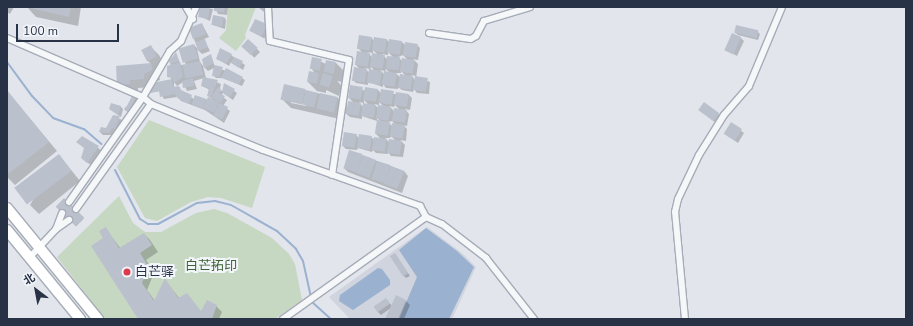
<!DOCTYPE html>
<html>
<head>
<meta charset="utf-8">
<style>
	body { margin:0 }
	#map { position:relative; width:913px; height:326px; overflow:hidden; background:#e2e5ec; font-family:"Nunito Sans","Noto Sans SC",sans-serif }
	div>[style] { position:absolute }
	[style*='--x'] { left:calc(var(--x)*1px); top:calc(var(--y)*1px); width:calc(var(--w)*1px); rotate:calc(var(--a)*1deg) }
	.built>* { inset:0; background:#d0d4de }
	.green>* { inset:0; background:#c6d7c2 }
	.water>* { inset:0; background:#9ab1cf }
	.shadow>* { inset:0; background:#0003; transform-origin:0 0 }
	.stream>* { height:2px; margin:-1px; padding:0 1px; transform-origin:1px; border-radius:1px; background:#9ab1cf }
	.building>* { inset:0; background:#bbc1cc; transform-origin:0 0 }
	.minor-tunnel>* { height:6px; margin-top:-3px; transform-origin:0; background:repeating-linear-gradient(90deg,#bdc1cb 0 6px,transparent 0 9px) }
	.roads { filter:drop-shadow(1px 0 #a6acb7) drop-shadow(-1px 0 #a6acb7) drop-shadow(0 1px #a6acb7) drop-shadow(0 -1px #a6acb7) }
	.minor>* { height:6px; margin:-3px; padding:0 3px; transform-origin:3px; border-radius:3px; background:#f5f7f9 }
	.primary>* { height:10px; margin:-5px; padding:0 5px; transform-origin:5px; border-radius:5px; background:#fff }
	.dots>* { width:11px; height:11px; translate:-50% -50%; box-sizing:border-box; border:2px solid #f2f5f9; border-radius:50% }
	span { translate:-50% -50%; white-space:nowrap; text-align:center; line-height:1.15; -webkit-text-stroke:4px #f2f5f9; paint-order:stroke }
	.park-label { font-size:13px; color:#3b6334 }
	.poi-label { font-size:13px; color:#283246 }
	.left { translate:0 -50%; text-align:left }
	.frame { position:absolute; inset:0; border:8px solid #283246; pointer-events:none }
	.north { position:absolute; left:16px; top:270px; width:40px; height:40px; -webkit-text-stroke:3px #f2f5f9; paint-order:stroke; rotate:328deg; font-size:11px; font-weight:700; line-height:16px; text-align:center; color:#283246 }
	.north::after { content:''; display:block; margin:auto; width:14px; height:18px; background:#283246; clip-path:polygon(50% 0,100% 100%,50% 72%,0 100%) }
	.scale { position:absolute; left:16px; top:24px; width:103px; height:18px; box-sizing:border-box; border:2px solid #283246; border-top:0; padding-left:5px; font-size:12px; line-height:14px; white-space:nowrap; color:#283246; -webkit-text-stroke:3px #f2f5f9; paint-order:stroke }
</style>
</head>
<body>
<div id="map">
	<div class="built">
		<i style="clip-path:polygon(427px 227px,462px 253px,476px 267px,452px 319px,350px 319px,329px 297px)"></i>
	</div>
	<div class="green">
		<i style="clip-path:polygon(228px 7px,256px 7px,245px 35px,246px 38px,236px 51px,219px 38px,226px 30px)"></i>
		<i style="clip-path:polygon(149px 120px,265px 167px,252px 208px,221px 198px,208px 197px,191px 202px,157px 221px,145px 218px,117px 167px)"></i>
		<i style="clip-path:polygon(119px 196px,133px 223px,145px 232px,161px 232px,196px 213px,214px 209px,227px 213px,272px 238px,289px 254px,295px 264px,302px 300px,275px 319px,105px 319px,57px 257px)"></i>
	</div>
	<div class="water">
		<i style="clip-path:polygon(426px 228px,457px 251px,474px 267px,449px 319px,399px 319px,417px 277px,399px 250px)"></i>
		<i style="clip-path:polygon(378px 268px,382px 269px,390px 280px,390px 285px,353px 310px,339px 301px,340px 295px)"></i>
	</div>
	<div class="shadow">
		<i style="clip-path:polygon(7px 7px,14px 7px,10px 14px,7px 12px)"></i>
		<i style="clip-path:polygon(27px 7px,81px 7px,78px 26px,36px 17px)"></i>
		<i style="clip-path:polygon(201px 7px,213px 9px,210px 21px,199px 16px)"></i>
		<i style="clip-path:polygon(215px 7px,228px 7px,227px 15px,218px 14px)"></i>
		<i style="clip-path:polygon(258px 7px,269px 7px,267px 19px,264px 12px)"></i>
		<i style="clip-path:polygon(224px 17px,226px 20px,225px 29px,213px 25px)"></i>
		<i style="left:255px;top:20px;width:17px;height:12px;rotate:28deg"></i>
		<i style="clip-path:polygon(evenodd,202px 24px,209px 37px,204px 39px,210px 51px,202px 54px,197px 49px,200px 62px,204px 67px,203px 60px,211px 55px,215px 67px,226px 71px,227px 69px,245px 80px,242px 86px,223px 78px,216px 78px,213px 75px,214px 68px,208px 71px,203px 66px,206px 78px,221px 84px,219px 92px,221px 90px,223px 92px,224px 84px,237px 93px,233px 100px,223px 93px,221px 96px,227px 100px,223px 106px,230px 111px,224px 123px,205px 110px,181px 101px,176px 95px,177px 97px,164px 99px,160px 91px,151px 93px,163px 89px,150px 93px,158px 83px,172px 80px,167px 71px,176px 54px,181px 65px,186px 65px,180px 49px,194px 45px,198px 49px,190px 29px,202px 24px,204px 78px,202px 86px,210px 90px,208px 96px,218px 103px,195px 96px,194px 99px,181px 91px,179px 87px,174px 88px,174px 82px,177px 86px,183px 82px,187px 91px,197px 89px,194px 81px,204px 78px)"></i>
		<i style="clip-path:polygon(757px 31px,760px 34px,758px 40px,738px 35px,744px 41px,737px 56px,725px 49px,740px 37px,735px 32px)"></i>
		<i style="clip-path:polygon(evenodd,372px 38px,374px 41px,387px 40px,390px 43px,390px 41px,402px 42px,405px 45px,417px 45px,420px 48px,418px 60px,413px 59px,418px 64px,416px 78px,430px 82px,429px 94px,417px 93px,414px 89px,413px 92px,402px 90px,398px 87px,398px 89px,386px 88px,383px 84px,383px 87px,368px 82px,368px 85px,356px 83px,353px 80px,360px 69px,356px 65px,363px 53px,358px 48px,372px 38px,373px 50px,378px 55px,372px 57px,367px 52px,373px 53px,373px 50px,372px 38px,388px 52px,393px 57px,387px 59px,382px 54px,388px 55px,388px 52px,372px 38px,403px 55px,408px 60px,403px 62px,398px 57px,403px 55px,372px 38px,371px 67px,375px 71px,370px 70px,371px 67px,372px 38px,365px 68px,370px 69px,369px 73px,365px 68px,372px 38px,386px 69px,390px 73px,385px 72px,386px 69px,372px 38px,380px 70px,385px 71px,385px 75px,380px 70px,372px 38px,401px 71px,406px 76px,400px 77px,395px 73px,401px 73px,401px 71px,372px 38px,411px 75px,416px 76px,415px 80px,411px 75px)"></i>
		<i style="left:248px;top:40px;width:17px;height:8px;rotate:45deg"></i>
		<i style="clip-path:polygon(150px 46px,159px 55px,165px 66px,157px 70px,160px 80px,152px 83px,152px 87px,138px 88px,138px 92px,118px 84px,151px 64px,148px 61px)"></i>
		<i style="clip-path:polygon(231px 55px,245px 65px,243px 70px,231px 62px,229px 66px,217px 58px)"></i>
		<i style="clip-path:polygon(313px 58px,326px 64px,336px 63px,345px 72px,342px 82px,337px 81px,342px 86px,339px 96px,326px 90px,326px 93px,317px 91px,308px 82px,315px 73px,311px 68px)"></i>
		<i style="clip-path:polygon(evenodd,351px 86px,366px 91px,366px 88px,378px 90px,381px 93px,409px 95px,412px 98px,410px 110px,405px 109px,409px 114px,407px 126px,403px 125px,407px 129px,406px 141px,400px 140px,405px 145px,403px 157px,391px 156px,388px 152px,388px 154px,376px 153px,373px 150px,372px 152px,358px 148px,357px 150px,346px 149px,343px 146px,356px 135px,359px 138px,371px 137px,375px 140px,380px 138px,376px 134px,381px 122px,377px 118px,377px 121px,362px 116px,362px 119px,350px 117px,345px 113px,344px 120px,291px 108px,282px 99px,304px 90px,338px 98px,348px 108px,354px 103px,349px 98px,351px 86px,364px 100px,369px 105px,364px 104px,364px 100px,351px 86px,291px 101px,306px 104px,306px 106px,291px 103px,291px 101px,351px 86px,359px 102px,364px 103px,363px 107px,359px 102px,351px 86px,379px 102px,384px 107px,379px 109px,374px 104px,379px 105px,379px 102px,351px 86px,395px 105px,400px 110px,394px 111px,389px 106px,394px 107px,395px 105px,351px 86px,392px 121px,396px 125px,392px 126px,388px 122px,392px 121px,351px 86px,391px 136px,396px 141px,390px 143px,385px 138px,390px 138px,391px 136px)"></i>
		<i style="clip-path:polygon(7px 91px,57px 151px,15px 185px,7px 177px)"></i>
		<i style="clip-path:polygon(136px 97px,139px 100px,130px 114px,124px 109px)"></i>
		<i style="clip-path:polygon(120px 106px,123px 109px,121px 117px,110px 109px)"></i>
		<i style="clip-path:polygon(703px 112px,718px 114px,721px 117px,716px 123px)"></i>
		<i style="clip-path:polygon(113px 116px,122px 120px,118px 131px,115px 130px,112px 135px,103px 135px,100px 132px,107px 129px)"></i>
		<i style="clip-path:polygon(732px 124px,744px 133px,738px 143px,728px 136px)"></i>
		<i style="clip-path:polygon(82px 137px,101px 150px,91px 165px,85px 161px,85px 148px,77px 142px)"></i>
		<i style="clip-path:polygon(59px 155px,80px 181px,39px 214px,30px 205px)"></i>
		<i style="clip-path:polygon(361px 155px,404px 171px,408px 176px,402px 193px,348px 172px,344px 168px)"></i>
		<i style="left:64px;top:199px;width:28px;height:11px;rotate:45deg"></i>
		<i style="clip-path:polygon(105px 228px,121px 249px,144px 234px,150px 240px,158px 252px,146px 260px,154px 273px,147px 290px,155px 301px,165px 280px,179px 298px,202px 312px,216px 306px,222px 312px,219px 319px,140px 319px,105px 238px)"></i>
		<i style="clip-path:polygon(395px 254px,410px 276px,406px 278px,403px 275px)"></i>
		<i style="clip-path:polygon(386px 299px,392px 306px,406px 301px,410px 305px,404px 319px,386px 319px,391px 308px,381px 315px,378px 312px,375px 306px)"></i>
	</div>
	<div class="stream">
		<i style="--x:7;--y:62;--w:42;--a:53.7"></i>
		<i style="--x:32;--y:96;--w:30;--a:46"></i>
		<i style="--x:53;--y:118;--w:33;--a:20"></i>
		<i style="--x:84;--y:129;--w:23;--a:41"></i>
		<i style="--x:115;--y:170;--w:55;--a:63"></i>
		<i style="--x:140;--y:219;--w:9;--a:32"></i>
		<i style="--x:148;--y:224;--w:10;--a:0"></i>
		<i style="--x:158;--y:224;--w:44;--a:-28.3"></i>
		<i style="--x:197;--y:203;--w:18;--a:-6"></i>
		<i style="--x:215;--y:201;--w:16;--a:14"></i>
		<i style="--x:231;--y:205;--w:53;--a:29.5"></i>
		<i style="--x:277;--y:231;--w:26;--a:43"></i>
		<i style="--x:296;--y:249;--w:14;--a:60"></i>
		<i style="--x:303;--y:261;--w:42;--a:77.6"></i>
		<i style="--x:312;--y:302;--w:25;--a:42"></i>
	</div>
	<div class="building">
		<i style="clip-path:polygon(26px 7px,71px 7px,69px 17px)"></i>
		<i style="clip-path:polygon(200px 7px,210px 7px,208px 19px,198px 17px)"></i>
		<i style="clip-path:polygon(214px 7px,225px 7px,224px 12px,214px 11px)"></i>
		<i style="left:213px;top:15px;width:11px;height:10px;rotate:10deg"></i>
		<i style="left:255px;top:19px;width:13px;height:13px;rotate:23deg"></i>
		<i style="left:202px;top:23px;width:12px;height:14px;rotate:70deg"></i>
		<i style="left:736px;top:25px;width:23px;height:8px;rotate:13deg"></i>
		<i style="left:732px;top:33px;width:10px;height:19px;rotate:24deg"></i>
		<i style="left:359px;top:35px;width:13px;height:14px;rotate:9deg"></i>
		<i style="left:374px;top:37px;width:13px;height:14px;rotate:9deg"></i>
		<i style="left:205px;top:39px;width:9px;height:10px;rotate:72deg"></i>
		<i style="left:248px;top:39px;width:13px;height:10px;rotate:42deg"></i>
		<i style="left:389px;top:39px;width:13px;height:14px;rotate:9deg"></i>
		<i style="left:405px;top:42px;width:13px;height:14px;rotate:9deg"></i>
		<i style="left:194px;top:44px;width:15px;height:16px;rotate:74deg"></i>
		<i style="left:151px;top:45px;width:13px;height:11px;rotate:63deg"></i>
		<i style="clip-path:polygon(220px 48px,232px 54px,226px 64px,216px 59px)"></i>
		<i style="left:357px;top:51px;width:13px;height:14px;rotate:9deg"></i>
		<i style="clip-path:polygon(176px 52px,179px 61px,170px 64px,169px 61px)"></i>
		<i style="left:372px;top:53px;width:13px;height:14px;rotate:9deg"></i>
		<i style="clip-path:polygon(211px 54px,213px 64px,204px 68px,202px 59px)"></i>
		<i style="left:387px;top:56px;width:13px;height:13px;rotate:4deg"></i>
		<i style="clip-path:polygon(234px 57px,243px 61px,239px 68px,231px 63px)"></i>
		<i style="left:312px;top:57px;width:10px;height:12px;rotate:11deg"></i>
		<i style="left:402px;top:58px;width:13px;height:14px;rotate:9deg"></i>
		<i style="left:326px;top:60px;width:10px;height:12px;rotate:11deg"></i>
		<i style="left:200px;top:61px;width:14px;height:18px;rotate:78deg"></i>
		<i style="clip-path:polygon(180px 62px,183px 77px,174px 83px,172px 78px,167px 77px,167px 66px)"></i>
		<i style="clip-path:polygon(151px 63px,152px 70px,144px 74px,144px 79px,130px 80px,130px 84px,117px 85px,116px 66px)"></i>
		<i style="clip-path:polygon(214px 65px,223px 67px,219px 77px,212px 76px)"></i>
		<i style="left:354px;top:67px;width:13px;height:14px;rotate:9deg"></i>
		<i style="clip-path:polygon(226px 68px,243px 77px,239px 84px,221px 78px)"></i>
		<i style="left:369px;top:69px;width:13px;height:14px;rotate:9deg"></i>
		<i style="left:309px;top:71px;width:10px;height:11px;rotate:11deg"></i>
		<i style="left:384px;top:71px;width:13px;height:14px;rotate:9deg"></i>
		<i style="left:323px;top:73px;width:10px;height:12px;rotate:17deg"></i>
		<i style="left:400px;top:74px;width:13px;height:14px;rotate:9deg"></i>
		<i style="left:415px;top:76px;width:13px;height:14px;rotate:9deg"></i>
		<i style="clip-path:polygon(203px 77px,218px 80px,211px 97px,207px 96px,209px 88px,201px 86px)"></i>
		<i style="clip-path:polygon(193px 78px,194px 86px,183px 88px,182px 81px)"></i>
		<i style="clip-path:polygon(172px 79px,173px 87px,179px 86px,181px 90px,192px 95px,189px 104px,177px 98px,178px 96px,174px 94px,160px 97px,159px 91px,149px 93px,157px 82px)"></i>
		<i style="clip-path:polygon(224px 83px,235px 89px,230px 97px,222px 92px)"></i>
		<i style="left:284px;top:84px;width:22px;height:16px;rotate:13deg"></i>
		<i style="left:350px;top:85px;width:13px;height:13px;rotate:9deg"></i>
		<i style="clip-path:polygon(218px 87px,221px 89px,219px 93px,225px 96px,221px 103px,211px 97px)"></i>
		<i style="left:365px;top:87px;width:13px;height:13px;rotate:9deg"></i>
		<i style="left:381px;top:89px;width:13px;height:14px;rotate:9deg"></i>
		<i style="clip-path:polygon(7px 90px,49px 142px,7px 175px)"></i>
		<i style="left:306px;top:90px;width:12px;height:15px;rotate:14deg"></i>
		<i style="left:396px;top:92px;width:13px;height:13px;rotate:9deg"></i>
		<i style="left:320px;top:93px;width:18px;height:16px;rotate:13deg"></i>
		<i style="left:133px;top:94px;width:4px;height:18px;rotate:27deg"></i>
		<i style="left:195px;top:95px;width:12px;height:10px;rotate:20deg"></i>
		<i style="left:208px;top:97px;width:12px;height:12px;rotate:24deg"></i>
		<i style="left:348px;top:101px;width:13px;height:13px;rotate:9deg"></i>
		<i style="left:704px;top:102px;width:19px;height:10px;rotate:36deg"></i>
		<i style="clip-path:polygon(111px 103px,121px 106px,118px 115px,109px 109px)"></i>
		<i style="left:219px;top:103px;width:10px;height:14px;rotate:24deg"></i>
		<i style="left:363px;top:103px;width:13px;height:13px;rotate:9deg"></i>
		<i style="left:378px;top:105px;width:13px;height:14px;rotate:9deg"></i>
		<i style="left:394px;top:108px;width:13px;height:13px;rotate:9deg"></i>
		<i style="clip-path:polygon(113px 115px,120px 116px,115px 129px,112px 128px,109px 133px,99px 132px,101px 127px,106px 128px)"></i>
		<i style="left:377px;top:120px;width:13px;height:14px;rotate:9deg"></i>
		<i style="left:731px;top:122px;width:13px;height:14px;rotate:32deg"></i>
		<i style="left:392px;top:123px;width:13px;height:14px;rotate:9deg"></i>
		<i style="left:344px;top:132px;width:13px;height:14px;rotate:9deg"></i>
		<i style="left:359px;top:134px;width:13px;height:14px;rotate:9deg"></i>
		<i style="clip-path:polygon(82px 136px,99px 146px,87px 163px,81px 158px,84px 148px,76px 142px)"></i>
		<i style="left:374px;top:137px;width:13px;height:13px;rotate:9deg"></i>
		<i style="left:389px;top:139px;width:13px;height:14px;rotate:9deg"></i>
		<i style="left:349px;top:150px;width:14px;height:19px;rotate:17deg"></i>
		<i style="left:59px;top:154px;width:21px;height:56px;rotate:53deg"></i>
		<i style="left:363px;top:155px;width:14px;height:19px;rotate:21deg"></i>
		<i style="left:377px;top:161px;width:14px;height:19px;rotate:17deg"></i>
		<i style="left:391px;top:166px;width:14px;height:19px;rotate:21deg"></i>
		<i style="left:64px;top:198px;width:28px;height:12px;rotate:44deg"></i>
		<i style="clip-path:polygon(106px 227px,119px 248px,144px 233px,152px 245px,140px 253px,148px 266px,142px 283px,154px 301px,165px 278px,178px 298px,187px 293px,201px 311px,207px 300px,217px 305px,212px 319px,138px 319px,91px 246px,103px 238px,99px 231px)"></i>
		<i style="left:395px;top:253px;width:24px;height:6px;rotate:57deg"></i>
		<i style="clip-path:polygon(396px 295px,406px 300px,398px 319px,385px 319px)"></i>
		<i style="left:386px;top:298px;width:7px;height:15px;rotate:56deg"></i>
	</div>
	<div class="minor-tunnel">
		<i style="--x:62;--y:213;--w:13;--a:-58"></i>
		<i style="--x:69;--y:220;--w:13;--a:-58"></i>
	</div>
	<div class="roads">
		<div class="minor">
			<i style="--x:186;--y:7;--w:14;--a:60"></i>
			<i style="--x:268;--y:7;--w:34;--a:87"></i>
			<i style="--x:270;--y:41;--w:81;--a:13.5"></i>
			<i style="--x:349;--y:60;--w:116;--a:98.4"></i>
			<i style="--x:429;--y:33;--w:42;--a:8.1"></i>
			<i style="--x:471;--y:39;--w:6;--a:-31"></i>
			<i style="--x:476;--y:36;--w:17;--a:-62"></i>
			<i style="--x:484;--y:21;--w:48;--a:-16.9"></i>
			<i style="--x:7;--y:38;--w:148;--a:23.5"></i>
			<i style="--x:143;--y:97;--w:11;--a:41"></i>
			<i style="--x:151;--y:104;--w:121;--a:22.3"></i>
			<i style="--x:263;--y:150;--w:167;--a:19.6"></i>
			<i style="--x:420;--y:206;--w:13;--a:61"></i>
			<i style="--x:426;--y:217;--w:17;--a:24"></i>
			<i style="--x:442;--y:224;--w:56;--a:37.7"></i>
			<i style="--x:486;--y:258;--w:78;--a:51.8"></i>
			<i style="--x:69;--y:202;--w:128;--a:-54.8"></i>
			<i style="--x:143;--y:97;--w:53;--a:-59.6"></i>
			<i style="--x:170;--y:51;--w:15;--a:-42"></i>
			<i style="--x:181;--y:41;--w:37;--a:-66"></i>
			<i style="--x:76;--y:209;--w:129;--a:-54.5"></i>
			<i style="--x:56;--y:229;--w:17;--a:-69"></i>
			<i style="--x:30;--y:257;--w:38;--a:-47"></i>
			<i style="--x:56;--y:229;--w:16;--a:-35"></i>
			<i style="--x:283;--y:319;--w:176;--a:-35.5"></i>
			<i style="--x:685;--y:319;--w:107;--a:-95.3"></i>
			<i style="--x:675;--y:212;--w:13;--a:-77"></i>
			<i style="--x:678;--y:199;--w:49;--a:-64.5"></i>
			<i style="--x:699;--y:155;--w:47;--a:-58"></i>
			<i style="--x:724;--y:115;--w:38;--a:-49"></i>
			<i style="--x:749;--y:86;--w:86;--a:-67.3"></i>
		</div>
		<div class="primary">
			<i style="--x:7;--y:208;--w:144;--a:50.7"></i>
			<i style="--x:7;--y:230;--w:115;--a:50.6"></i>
		</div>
	</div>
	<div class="dots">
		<i style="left:127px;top:272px;background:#dc3b4d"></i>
	</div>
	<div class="park-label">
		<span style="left:211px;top:266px">白芒拓印</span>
	</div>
	<div class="poi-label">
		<span class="left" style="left:135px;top:272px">白芒驿</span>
	</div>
	<div class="frame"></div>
	<div class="north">北</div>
	<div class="scale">100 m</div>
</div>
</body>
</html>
